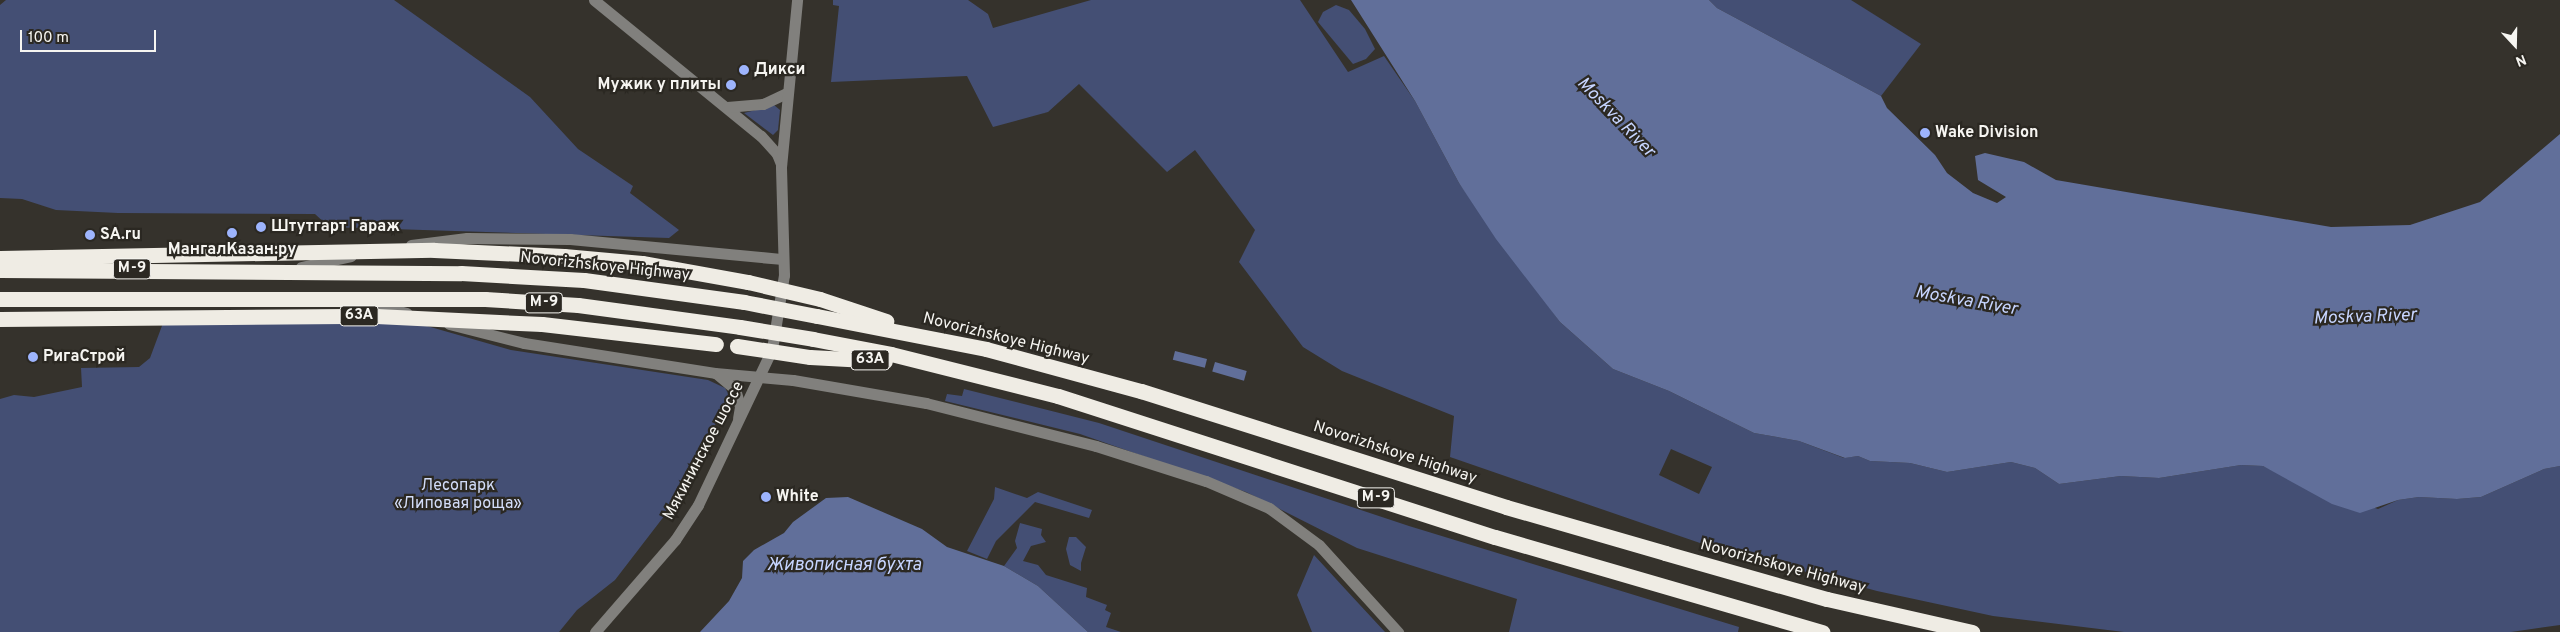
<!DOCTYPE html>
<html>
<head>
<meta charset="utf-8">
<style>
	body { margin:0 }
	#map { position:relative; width:2560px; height:632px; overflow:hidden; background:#35322c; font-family:Overpass,sans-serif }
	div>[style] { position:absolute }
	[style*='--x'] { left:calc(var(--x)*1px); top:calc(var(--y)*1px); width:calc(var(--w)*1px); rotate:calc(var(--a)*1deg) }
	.green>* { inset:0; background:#444f74 }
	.water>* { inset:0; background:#616f9a; transform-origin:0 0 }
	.minor>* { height:11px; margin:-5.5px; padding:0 5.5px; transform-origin:5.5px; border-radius:5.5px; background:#81807d }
	.highway>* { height:15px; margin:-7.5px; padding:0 7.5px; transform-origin:7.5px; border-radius:7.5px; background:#efece4 }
	.highway-bridge>* { height:15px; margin:-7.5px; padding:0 7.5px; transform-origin:7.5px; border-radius:7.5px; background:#efece4 }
	.dots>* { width:14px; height:14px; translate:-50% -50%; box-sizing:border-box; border:2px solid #2b2822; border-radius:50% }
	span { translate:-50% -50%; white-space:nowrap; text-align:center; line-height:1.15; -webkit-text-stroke:4.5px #2b2822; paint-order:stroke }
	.shield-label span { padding:1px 4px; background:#2b2822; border:1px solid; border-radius:4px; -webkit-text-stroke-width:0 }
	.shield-label { font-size:15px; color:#f6f5f1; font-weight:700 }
	.poi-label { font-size:16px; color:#f6f5f1; font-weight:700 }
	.left { translate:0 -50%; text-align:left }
	.right { translate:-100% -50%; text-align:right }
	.street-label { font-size:16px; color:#f6f5f1 }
	.park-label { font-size:16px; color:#d3ddf9 }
	.water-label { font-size:18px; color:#c7d5ff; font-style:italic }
	.north { position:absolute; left:2490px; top:20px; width:50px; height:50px; -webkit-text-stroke:4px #2b2822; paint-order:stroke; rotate:159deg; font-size:14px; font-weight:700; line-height:20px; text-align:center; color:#f6f5f1 }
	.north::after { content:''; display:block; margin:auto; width:18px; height:22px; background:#f6f5f1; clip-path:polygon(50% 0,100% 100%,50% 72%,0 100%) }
	.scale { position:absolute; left:20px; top:30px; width:136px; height:22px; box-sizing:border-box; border:2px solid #f6f5f1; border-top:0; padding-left:6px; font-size:15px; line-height:18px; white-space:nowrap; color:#f6f5f1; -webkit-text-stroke:4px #2b2822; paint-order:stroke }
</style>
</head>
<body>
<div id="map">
	<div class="green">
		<i style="clip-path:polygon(6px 0,394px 0,530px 97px,578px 149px,633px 186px,630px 193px,679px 230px,669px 238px,329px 227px,315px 214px,118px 213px,56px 210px,22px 199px,0 198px,0 5px)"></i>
		<i style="clip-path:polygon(evenodd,833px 0,968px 0,988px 14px,993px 28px,1091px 0,1300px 0,1348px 72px,1384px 56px,1415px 101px,1459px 183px,1560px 322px,1613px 369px,1669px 391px,1754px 433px,1799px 441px,1844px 458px,1858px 456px,1870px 461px,1910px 463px,1947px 472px,2011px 462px,2035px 468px,2059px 484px,2121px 476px,2159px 478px,2241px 465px,2263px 466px,2297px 482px,2378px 509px,2398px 500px,2419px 497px,2457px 499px,2481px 497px,2544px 469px,2560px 466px,2560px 625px,2511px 632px,2124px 632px,1993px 616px,1877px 591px,1700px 543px,1450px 457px,1454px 416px,1342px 371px,1303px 347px,1239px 262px,1255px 230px,1195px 150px,1167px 172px,1079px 84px,1048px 112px,993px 127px,967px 76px,831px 82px,839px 6px,833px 5px,833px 0,1671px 449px,1712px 467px,1699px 494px,1659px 475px,1671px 449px)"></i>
		<i style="clip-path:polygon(1709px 0,1851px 0,1921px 44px,1881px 96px,1717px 8px)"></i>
		<i style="clip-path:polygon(1336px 5px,1349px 10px,1365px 29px,1375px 49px,1366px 59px,1353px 64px,1318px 22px,1323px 12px)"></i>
		<i style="clip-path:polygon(774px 105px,780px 110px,778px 130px,773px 135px,744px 113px)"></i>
		<i style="clip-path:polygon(163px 323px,420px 324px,511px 350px,708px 380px,725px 388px,732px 400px,726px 411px,718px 418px,701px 458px,675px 502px,615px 580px,577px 610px,559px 632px,0 632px,0 399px,14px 395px,34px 397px,82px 387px,81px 368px,139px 367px,150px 358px)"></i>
		<i style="clip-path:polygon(964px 389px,1099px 423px,1409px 526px,1739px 627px,1738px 632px,1509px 632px,1517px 599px,1357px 548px,1246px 492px,1080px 434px,945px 401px,947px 394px,962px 396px)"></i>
		<i style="clip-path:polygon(995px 487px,1027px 498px,1038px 492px,1092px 510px,1089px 518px,1035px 502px,996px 541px,987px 559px,967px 551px,994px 499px)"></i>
		<i style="clip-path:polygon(1020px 523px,1042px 529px,1041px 535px,1046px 542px,1031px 546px,1023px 561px,1038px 565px,1046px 575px,1087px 588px,1086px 597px,1107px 605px,1105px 610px,1111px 613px,1106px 627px,1121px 632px,1088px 632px,1038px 586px,1004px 566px,1017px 548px,1015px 541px)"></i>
		<i style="clip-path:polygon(1069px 537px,1076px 537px,1086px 547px,1081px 563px,1081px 571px,1070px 565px,1066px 549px)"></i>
		<i style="clip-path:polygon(1314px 555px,1347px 591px,1385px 632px,1312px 632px,1297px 595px)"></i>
	</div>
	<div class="water">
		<i style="clip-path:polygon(1351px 0,1709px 0,1717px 8px,1881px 96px,1887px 108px,1935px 155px,1947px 173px,1973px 193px,1997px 203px,2006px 197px,1978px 180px,1975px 156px,1985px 153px,2024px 162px,2056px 180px,2261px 215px,2331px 227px,2410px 225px,2480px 202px,2560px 134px,2560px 466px,2544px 469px,2481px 497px,2457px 499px,2419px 497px,2398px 500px,2360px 513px,2332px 504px,2263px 466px,2241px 465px,2159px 478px,2121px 476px,2059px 484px,2035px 468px,2011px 462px,1947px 472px,1910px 463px,1870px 461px,1858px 456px,1845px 458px,1799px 441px,1754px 433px,1669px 391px,1613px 369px,1560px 322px,1496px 239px,1459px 183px,1415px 101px)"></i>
		<i style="left:1175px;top:351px;width:33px;height:9px;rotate:14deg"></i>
		<i style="left:1215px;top:362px;width:33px;height:10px;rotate:16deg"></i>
		<i style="clip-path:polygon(848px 497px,922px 529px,947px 547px,1004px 566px,1038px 586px,1088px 632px,700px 632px,729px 601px,742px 578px,743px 561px,754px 550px,784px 533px,793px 522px,826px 498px)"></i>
	</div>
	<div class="minor">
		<i style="--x:594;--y:0;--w:215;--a:39.2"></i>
		<i style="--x:761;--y:136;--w:24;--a:48"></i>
		<i style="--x:777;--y:154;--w:11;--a:68"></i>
		<i style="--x:727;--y:107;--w:36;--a:-5"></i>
		<i style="--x:763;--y:104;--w:26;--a:-25"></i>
		<i style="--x:411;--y:245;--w:56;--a:-7.1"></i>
		<i style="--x:467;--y:238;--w:103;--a:0.6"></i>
		<i style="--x:570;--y:239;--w:214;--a:5.4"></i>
		<i style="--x:301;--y:267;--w:51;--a:-12.4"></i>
		<i style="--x:369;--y:303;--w:39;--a:15"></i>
		<i style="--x:449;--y:324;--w:77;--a:14.2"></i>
		<i style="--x:524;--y:343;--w:193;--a:8.9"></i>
		<i style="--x:715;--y:373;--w:78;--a:5.1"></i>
		<i style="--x:793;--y:380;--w:135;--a:9.8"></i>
		<i style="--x:926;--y:403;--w:175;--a:14.2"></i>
		<i style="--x:1096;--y:446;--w:115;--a:17.7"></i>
		<i style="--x:1206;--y:481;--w:69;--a:23.2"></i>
		<i style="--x:1269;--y:508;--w:62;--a:36.5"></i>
		<i style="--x:1319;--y:545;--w:118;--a:47.8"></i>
		<i style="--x:717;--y:374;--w:23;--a:40"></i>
		<i style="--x:735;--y:389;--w:19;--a:74"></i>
		<i style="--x:740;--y:407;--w:11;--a:100"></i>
		<i style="--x:595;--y:632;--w:122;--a:-49"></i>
		<i style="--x:675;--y:540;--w:42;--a:-56.7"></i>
		<i style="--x:698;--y:505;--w:173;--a:-64.6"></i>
		<i style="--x:772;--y:349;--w:75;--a:-80.8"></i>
		<i style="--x:784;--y:275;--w:108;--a:-91.6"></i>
		<i style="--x:781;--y:167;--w:168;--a:-84.5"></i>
	</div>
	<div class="highway">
		<i style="--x:642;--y:263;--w:108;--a:10.2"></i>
		<i style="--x:0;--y:270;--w:461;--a:0.4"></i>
		<i style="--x:461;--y:273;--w:123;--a:3.3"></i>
		<i style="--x:584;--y:280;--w:162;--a:7.8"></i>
		<i style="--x:0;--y:299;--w:485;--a:0"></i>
		<i style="--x:485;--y:299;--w:93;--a:3.7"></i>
		<i style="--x:578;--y:305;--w:163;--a:7.7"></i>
		<i style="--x:820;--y:299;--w:70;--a:18.4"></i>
		<i style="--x:817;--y:316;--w:172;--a:11"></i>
		<i style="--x:986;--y:349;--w:161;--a:15.2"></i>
		<i style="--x:1141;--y:391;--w:383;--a:17.6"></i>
		<i style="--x:1506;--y:507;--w:166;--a:16.1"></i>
		<i style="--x:1665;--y:553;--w:168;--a:15.9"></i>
		<i style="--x:1827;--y:599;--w:149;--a:12.8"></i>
		<i style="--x:813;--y:339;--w:79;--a:10.9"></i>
		<i style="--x:891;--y:354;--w:172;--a:14.1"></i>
		<i style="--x:1058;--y:396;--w:459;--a:17.9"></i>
		<i style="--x:1495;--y:537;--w:341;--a:16.2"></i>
		<i style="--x:810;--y:357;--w:75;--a:3.1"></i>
	</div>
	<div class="highway-bridge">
		<i style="--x:0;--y:258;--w:434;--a:-1.1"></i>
		<i style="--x:434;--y:250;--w:130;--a:2.6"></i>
		<i style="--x:564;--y:256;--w:78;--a:5.1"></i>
		<i style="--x:748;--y:282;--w:74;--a:13.3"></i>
		<i style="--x:744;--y:302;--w:74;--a:10.9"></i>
		<i style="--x:0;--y:319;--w:376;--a:-0.5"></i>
		<i style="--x:376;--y:316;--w:166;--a:2.8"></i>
		<i style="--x:542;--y:324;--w:175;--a:6.6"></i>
		<i style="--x:740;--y:327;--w:74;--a:9.3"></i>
		<i style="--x:737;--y:346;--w:74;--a:8.6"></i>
	</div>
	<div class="dots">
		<i style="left:744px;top:70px;background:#9db4fd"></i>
		<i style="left:731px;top:85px;background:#9db4fd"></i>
		<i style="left:1925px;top:133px;background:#9db4fd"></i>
		<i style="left:261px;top:227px;background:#9db4fd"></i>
		<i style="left:232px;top:233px;background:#9db4fd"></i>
		<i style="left:90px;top:235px;background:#9db4fd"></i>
		<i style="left:33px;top:357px;background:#9db4fd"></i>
		<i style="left:766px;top:497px;background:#9db4fd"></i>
	</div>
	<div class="shield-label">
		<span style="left:132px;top:269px">М-9</span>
		<span style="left:544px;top:303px">М-9</span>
		<span style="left:359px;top:316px">63A</span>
		<span style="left:870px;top:360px">63A</span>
		<span style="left:1376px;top:498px">М-9</span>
	</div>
	<div class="poi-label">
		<span class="left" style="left:754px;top:70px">Дикси</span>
		<span class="right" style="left:721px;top:85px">Мужик у плиты</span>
		<span class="left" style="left:1935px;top:133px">Wake Division</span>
		<span class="left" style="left:271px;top:227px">Штутгарт Гараж</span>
		<span class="left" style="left:100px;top:235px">SA.ru</span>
		<span style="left:232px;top:250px">МангалКазан.ру</span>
		<span class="left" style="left:43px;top:357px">РигаСтрой</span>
		<span class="left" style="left:776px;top:497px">White</span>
	</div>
	<div class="street-label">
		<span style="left:605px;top:267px;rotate:6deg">Novorizhskoye Highway</span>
		<span style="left:1006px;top:339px;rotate:14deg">Novorizhskoye Highway</span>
		<span style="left:704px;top:451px;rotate:-62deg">Мякининское шоссе</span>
		<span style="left:1395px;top:453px;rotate:18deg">Novorizhskoye Highway</span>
		<span style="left:1783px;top:567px;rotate:15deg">Novorizhskoye Highway</span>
	</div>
	<div class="park-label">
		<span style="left:458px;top:495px">Лесопарк<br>«Липовая роща»</span>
	</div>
	<div class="water-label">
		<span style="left:1615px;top:118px;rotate:46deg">Moskva River</span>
		<span style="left:1966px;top:302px;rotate:10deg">Moskva River</span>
		<span style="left:2365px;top:318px;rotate:-2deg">Moskva River</span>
		<span style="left:844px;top:566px">Живописная бухта</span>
	</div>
	<div class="north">N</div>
	<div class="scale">100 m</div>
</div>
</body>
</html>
